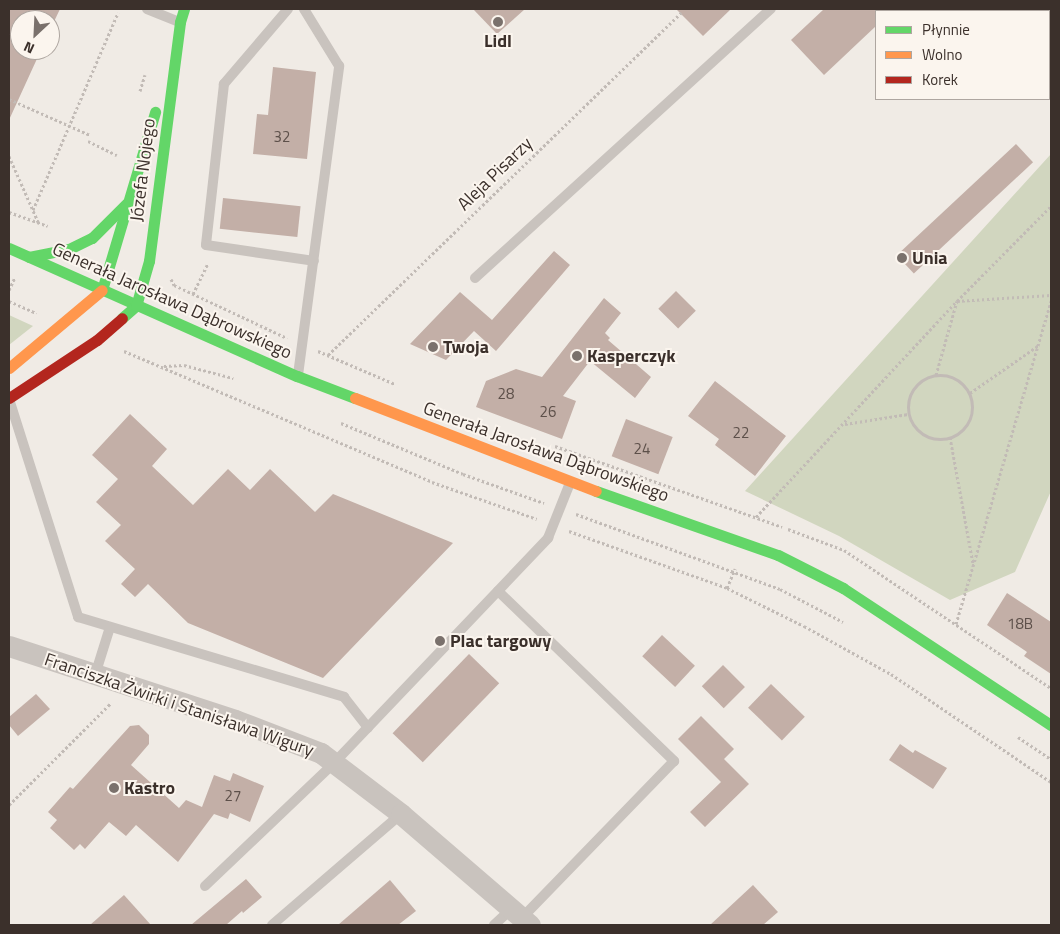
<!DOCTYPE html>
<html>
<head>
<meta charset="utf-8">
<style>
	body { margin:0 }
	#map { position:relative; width:1060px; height:934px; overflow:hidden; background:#f0ebe5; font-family:"Titillium Web",sans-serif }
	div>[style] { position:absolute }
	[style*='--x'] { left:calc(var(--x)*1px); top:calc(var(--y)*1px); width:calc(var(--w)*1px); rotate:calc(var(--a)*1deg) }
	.green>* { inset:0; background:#d1d6bf }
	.building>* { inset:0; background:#c3afa7; transform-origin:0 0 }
	.path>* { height:3px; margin-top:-1.5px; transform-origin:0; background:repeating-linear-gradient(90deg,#c2bbb6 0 2.5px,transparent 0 5px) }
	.path>.ring { margin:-1.5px; padding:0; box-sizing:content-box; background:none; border:3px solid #c2bbb6; border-radius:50% }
	.lane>* { height:10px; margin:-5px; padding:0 5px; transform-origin:5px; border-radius:5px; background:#c9c3be }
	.street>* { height:21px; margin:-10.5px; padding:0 10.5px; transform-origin:10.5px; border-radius:10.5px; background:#c9c3be }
	.fast>* { height:11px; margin:-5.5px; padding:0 5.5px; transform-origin:5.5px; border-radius:5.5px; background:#63d668 }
	.slow>* { height:11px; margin:-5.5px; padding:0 5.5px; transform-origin:5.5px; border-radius:5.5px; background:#ff974d }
	.jam>* { height:11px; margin:-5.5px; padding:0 5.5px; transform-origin:5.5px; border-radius:5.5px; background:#b3261e }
	.dots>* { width:14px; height:14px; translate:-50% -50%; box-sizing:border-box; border:2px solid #fbf5ee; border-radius:50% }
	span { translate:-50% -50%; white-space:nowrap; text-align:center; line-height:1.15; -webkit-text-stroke:4px #fbf5ee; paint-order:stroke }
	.number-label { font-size:15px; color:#5d504a }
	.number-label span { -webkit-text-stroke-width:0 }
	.poi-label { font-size:18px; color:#3b302b; font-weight:700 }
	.left { translate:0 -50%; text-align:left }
	.street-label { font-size:18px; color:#3b302b }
	.frame { position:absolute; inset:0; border:10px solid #3b302b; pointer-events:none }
	.legend { position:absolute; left:875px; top:10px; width:175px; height:90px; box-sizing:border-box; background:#fbf5ee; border:1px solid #aea6a0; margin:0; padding:6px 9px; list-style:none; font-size:15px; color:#3b302b }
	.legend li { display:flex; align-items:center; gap:10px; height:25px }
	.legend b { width:25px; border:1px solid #aea6a0 }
	.north { position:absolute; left:10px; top:10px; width:50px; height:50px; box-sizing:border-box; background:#fbf5ee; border:1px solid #aea6a0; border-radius:50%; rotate:205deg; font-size:14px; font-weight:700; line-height:20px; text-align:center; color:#3b302b }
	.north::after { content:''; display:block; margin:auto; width:18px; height:22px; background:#7a716c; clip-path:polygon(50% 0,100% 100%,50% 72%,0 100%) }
</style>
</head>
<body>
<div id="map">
	<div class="green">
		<i style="clip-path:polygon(1051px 154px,1051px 491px,1015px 572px,950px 600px,839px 536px,745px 491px)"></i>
		<i style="clip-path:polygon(9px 315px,33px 326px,9px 345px)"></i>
	</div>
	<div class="building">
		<i style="clip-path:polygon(9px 9px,60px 9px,50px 30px,50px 20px,20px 20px,20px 50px,41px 50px,9px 120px)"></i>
		<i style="clip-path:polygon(473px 9px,525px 9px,497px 34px)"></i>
		<i style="clip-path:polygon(676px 9px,731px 9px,703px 36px)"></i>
		<i style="clip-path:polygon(824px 9px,876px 9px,876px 26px,824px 75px,791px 40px)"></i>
		<i style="clip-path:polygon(273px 67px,316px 72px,307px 159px,253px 154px,257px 114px,268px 115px)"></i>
		<i style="left:1016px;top:144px;width:25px;height:163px;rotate:47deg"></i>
		<i style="left:223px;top:198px;width:78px;height:31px;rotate:6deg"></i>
		<i style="clip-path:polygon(554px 251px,570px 265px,496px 351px,474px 331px,446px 360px,410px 344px,460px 292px,492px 320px)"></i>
		<i style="left:676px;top:291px;width:28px;height:25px;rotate:45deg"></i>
		<i style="clip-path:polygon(604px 298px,621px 313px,605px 333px,610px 338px,608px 340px,651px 377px,635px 398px,590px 361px,563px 396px,576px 401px,562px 439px,476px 407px,486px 381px,516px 369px,542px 377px)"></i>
		<i style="clip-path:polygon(715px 381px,786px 436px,755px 476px,715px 445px,719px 439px,688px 416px)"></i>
		<i style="clip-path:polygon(130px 414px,167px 449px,152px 466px,193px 505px,228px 469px,250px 490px,270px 469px,315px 512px,333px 494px,453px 543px,323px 678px,188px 623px,148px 584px,135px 597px,121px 584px,135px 569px,105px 541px,121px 525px,96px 502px,118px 479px,92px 455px)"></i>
		<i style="left:626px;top:419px;width:50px;height:40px;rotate:21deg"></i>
		<i style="clip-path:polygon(1007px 593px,1051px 622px,1051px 674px,1024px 656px,1027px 652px,987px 625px)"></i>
		<i style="left:662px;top:635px;width:45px;height:29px;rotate:43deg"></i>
		<i style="left:469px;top:654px;width:42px;height:110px;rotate:44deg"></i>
		<i style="left:723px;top:665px;width:31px;height:30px;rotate:45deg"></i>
		<i style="left:771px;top:684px;width:47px;height:33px;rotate:44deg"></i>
		<i style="clip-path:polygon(36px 694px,50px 709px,18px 736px,9px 725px,9px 717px)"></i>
		<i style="clip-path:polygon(701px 716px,734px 749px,724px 759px,749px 784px,705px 827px,690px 812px,721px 782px,678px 739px)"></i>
		<i style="clip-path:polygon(139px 725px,149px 735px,149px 744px,131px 765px,179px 808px,186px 800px,202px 807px,214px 775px,230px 781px,233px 773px,264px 786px,250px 822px,230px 813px,228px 819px,214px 814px,178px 862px,136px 825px,126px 836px,109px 822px,85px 849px,80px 844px,74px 850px,50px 828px,57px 820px,48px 812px,70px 787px,73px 789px,130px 726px)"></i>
		<i style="clip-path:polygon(900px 744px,913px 753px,915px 750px,947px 768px,933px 789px,889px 760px)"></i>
		<i style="clip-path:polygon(246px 879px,262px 897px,243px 913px,242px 911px,226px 925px,191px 925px)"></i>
		<i style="clip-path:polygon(390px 880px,416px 911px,398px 925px,338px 925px)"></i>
		<i style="clip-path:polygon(753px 885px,778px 912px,763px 925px,710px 925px)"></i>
		<i style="clip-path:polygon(124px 895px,151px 925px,90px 925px)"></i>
	</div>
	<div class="path">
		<i style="--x:140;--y:91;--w:17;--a:-73"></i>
		<i style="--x:9;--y:99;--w:89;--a:24"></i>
		<i style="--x:88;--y:141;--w:32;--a:26"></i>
		<i style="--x:9;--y:156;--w:74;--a:66.2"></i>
		<i style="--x:33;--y:210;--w:215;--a:-66.7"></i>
		<i style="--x:9;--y:212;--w:41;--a:19.7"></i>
		<i style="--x:171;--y:279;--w:7;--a:63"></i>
		<i style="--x:174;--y:285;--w:125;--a:25.1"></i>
		<i style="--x:9;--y:290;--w:14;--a:-65"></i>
		<i style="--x:193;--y:294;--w:34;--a:-64"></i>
		<i style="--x:9;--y:301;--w:30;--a:24"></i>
		<i style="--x:124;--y:351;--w:335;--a:23"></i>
		<i style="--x:432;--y:482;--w:111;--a:19.4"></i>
		<i style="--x:318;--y:351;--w:84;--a:23.2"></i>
		<i style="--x:328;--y:355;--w:492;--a:-44.1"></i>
		<i style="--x:164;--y:366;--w:20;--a:-3"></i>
		<i style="--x:184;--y:365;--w:51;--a:14.9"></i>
		<i style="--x:936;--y:375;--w:77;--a:-74.2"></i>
		<i style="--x:957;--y:301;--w:94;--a:-3.7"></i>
		<i class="ring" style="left:908px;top:375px;width:61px;height:61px"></i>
		<i style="--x:970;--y:393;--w:84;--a:-34.8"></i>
		<i style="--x:341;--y:423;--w:132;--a:22.7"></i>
		<i style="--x:463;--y:474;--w:86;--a:19.7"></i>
		<i style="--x:845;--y:424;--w:64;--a:-9"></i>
		<i style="--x:950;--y:437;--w:128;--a:79.7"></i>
		<i style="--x:555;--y:446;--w:241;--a:19.6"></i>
		<i style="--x:576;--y:514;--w:217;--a:20.2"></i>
		<i style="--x:780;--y:589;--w:71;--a:27.6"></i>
		<i style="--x:756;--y:517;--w:295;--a:-47.1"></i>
		<i style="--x:957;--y:301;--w:134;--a:-45.3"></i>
		<i style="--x:788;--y:529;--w:60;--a:20.6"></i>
		<i style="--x:844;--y:550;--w:249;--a:33.7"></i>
		<i style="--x:569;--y:531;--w:168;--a:19.8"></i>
		<i style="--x:727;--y:588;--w:86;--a:26.3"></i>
		<i style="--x:804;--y:626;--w:99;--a:28.9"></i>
		<i style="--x:891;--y:674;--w:193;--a:34"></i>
		<i style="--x:727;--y:588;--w:21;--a:-67"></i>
		<i style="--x:956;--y:624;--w:337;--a:-73.6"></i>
		<i style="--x:1018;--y:737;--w:40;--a:34"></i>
		<i style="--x:9;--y:805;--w:144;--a:-45"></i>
	</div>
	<div class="lane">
		<i style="--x:147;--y:9;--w:35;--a:22"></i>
		<i style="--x:288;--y:9;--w:99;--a:130.5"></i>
		<i style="--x:224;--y:84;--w:162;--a:96.4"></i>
		<i style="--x:206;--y:245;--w:109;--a:8.4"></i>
		<i style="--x:475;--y:278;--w:400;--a:-42.3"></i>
		<i style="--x:298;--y:375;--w:312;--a:-82.4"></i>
		<i style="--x:339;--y:66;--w:67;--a:-121.6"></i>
		<i style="--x:9;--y:399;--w:229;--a:72.4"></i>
		<i style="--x:78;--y:617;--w:278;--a:16.7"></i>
		<i style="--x:344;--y:697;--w:39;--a:52"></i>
		<i style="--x:498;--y:591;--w:245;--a:44"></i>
		<i style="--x:674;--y:761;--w:219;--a:134.1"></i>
		<i style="--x:95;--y:675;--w:50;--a:-72.6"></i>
		<i style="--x:205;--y:886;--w:178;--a:-43.6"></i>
		<i style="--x:334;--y:763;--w:311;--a:-46.4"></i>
		<i style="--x:548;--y:538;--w:59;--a:-68.2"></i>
		<i style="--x:272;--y:925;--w:170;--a:-40.7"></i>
		<i style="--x:494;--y:925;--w:25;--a:-43"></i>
	</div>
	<div class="street">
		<i style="--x:1036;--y:9;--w:2;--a:63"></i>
		<i style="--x:1049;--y:28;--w:4;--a:56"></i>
		<i style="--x:9;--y:646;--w:238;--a:18.1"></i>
		<i style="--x:235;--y:720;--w:92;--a:21"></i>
		<i style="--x:321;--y:753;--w:101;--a:37.3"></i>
		<i style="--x:401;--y:814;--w:170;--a:40.7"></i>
	</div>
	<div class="fast">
		<i style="--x:9;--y:248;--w:315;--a:24"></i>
		<i style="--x:297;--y:376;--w:62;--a:20.8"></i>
		<i style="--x:29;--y:257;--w:41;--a:-11.3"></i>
		<i style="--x:69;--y:249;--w:25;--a:-26"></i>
		<i style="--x:92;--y:238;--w:49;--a:-45"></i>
		<i style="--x:102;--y:290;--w:186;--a:-73.4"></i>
		<i style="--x:122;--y:318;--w:18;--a:-41"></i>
		<i style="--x:136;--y:306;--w:47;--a:-73.9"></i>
		<i style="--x:149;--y:261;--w:241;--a:-82.6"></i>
		<i style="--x:180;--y:22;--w:14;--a:-73"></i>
		<i style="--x:596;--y:491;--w:193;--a:19.4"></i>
		<i style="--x:778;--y:555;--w:73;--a:26.9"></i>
		<i style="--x:843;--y:588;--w:249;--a:33.4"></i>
	</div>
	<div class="slow">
		<i style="--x:9;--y:368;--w:121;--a:-40"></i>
		<i style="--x:355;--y:398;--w:258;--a:21.1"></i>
	</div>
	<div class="jam">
		<i style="--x:9;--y:398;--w:105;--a:-33.4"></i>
		<i style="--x:97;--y:340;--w:33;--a:-41"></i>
	</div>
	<div class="dots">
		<i style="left:498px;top:22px;background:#7a716c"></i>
		<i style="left:902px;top:258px;background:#7a716c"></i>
		<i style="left:433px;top:347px;background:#7a716c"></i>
		<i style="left:577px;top:356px;background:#7a716c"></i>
		<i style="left:440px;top:641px;background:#7a716c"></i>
		<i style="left:114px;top:788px;background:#7a716c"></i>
	</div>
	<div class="number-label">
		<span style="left:282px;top:137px">32</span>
		<span style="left:506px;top:394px">28</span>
		<span style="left:548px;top:412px">26</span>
		<span style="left:741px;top:433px">22</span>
		<span style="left:642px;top:449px">24</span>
		<span style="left:1020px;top:624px">18B</span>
		<span style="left:233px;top:796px">27</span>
	</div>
	<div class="poi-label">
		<span style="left:498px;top:41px">Lidl</span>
		<span class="left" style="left:912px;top:258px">Unia</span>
		<span class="left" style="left:443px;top:347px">Twoja</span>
		<span class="left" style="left:587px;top:356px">Kasperczyk</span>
		<span class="left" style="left:450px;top:641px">Plac targowy</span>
		<span class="left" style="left:124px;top:788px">Kastro</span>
	</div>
	<div class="street-label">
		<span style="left:143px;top:170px;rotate:-83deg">Józefa Nojego</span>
		<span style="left:495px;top:174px;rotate:-44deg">Aleja Pisarzy</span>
		<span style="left:172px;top:301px;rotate:24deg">Generała Jarosława Dąbrowskiego</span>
		<span style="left:546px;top:452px;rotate:20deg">Generała Jarosława Dąbrowskiego</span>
		<span style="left:179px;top:705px;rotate:19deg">Franciszka Żwirki i Stanisława Wigury</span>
	</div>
	<div class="frame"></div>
	<ul class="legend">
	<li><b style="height:6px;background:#63d668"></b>Płynnie</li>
	<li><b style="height:6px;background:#ff974d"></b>Wolno</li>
	<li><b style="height:6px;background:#b3261e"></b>Korek</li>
	</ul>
	<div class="north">N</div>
</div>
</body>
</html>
